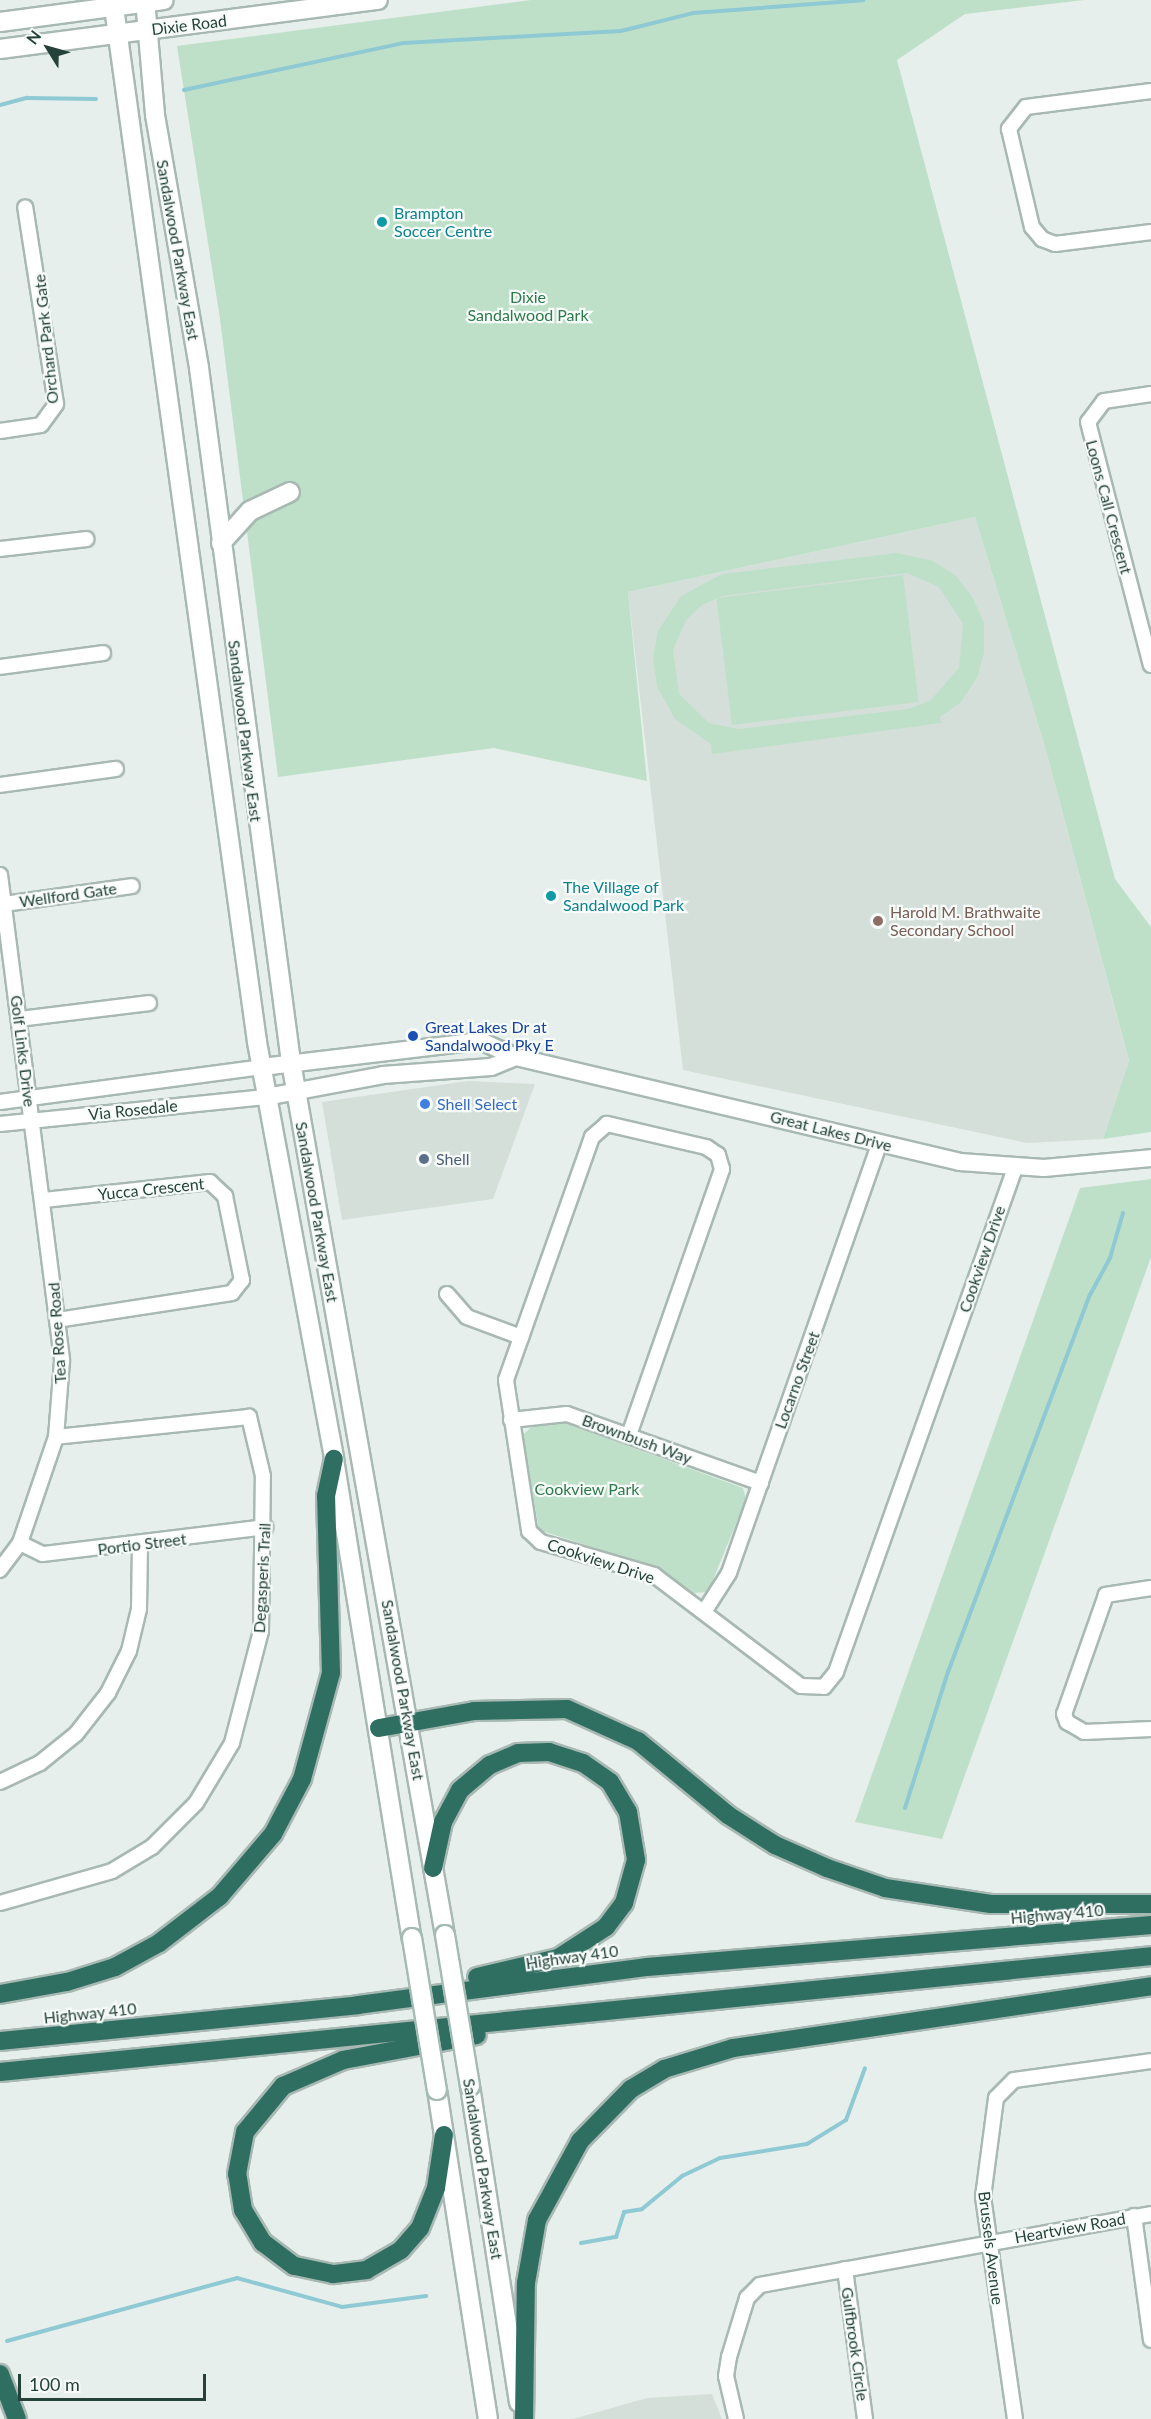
<!DOCTYPE html>
<html>
<head>
<meta charset="utf-8">
<style>
	body { margin:0 }
	#map { position:relative; width:1151px; height:2419px; overflow:hidden; background:#e6efeb; font-family:Lato,sans-serif }
	div>[style] { position:absolute }
	[style*='--x'] { left:calc(var(--x)*1px); top:calc(var(--y)*1px); width:calc(var(--w)*1px); rotate:calc(var(--a)*1deg) }
	.built>* { inset:0; background:#d4dfda }
	.green>* { inset:0; background:#bfe0c8; transform-origin:0 0 }
	.stream>* { height:4px; margin:-2px; padding:0 2px; transform-origin:2px; border-radius:2px; background:#8ec9d4 }
	.roads { filter:drop-shadow(2px 0 #a8b8b2) drop-shadow(-2px 0 #a8b8b2) drop-shadow(0 2px #a8b8b2) drop-shadow(0 -2px #a8b8b2) }
	.minor>* { height:14px; margin:-7px; padding:0 7px; transform-origin:7px; border-radius:7px; background:#fff }
	.tertiary>* { height:16px; margin:-8px; padding:0 8px; transform-origin:8px; border-radius:8px; background:#fff }
	.secondary>* { height:18px; margin:-9px; padding:0 9px; transform-origin:9px; border-radius:9px; background:#fff }
	.motorway>* { height:18px; margin:-9px; padding:0 9px; transform-origin:9px; border-radius:9px; background:#2f6f62 }
	.bridges { filter:drop-shadow(2px 0 #a4bbb3) drop-shadow(-2px 0 #a4bbb3) drop-shadow(0 2px #a4bbb3) drop-shadow(0 -2px #a4bbb3) }
	.secondary-bridge>* { height:18px; margin:-9px; padding:0 9px; transform-origin:9px; border-radius:9px; background:#fff }
	.dots>* { width:16px; height:16px; translate:-50% -50%; box-sizing:border-box; border:3px solid #f7fbf9; border-radius:50% }
	span { translate:-50% -50%; white-space:nowrap; text-align:center; line-height:1.15; -webkit-text-stroke:4.5px #f7fbf9; paint-order:stroke }
	.street-label { font-size:16px; color:#24423a }
	.culture-label { font-size:16px; color:#0d838f }
	.left { translate:0 -50%; text-align:left }
	.park-label { font-size:16px; color:#2d7a4b }
	.education-label { font-size:16px; color:#785e54 }
	.transit-label { font-size:16px; color:#164399 }
	.shop-label { font-size:16px; color:#366cbe }
	.service-label { font-size:16px; color:#4e5e75 }
	.north { position:absolute; left:18px; top:18px; width:60px; height:60px; -webkit-text-stroke:4px #f7fbf9; paint-order:stroke; rotate:307deg; font-size:16px; font-weight:700; line-height:24px; text-align:center; color:#24423a }
	.north::after { content:''; display:block; margin:auto; width:21px; height:27px; background:#24423a; clip-path:polygon(50% 0,100% 100%,50% 72%,0 100%) }
	.scale { position:absolute; left:18px; top:2374px; width:188px; height:27px; box-sizing:border-box; border:3px solid #24423a; border-top:0; padding-left:8px; font-size:18px; line-height:21px; white-space:nowrap; color:#24423a; -webkit-text-stroke:4px #f7fbf9; paint-order:stroke }
</style>
</head>
<body>
<div id="map">
	<div class="built">
		<i style="clip-path:polygon(975px 517px,1045px 747px,1129px 1062px,1103px 1139px,1027px 1143px,683px 1070px,628px 592px)"></i>
		<i style="clip-path:polygon(468px 1081px,535px 1084px,493px 1199px,342px 1220px,322px 1102px)"></i>
		<i style="clip-path:polygon(712px 2394px,722px 2419px,573px 2419px,647px 2398px)"></i>
	</div>
	<div class="green">
		<i style="clip-path:polygon(531px 0,1084px 0,965px 14px,897px 60px,1115px 879px,1151px 927px,1151px 1132px,1103px 1139px,1129px 1061px,1045px 747px,975px 517px,628px 592px,647px 781px,494px 748px,278px 777px,220px 319px,177px 46px)"></i>
		<i style="clip-path:polygon(evenodd,897px 553px,933px 561px,956px 576px,973px 598px,984px 623px,984px 653px,977px 678px,960px 703px,940px 717px,941px 723px,712px 754px,711px 744px,675px 719px,657px 687px,653px 658px,658px 631px,681px 596px,722px 574px,897px 553px,907px 573px,939px 587px,963px 624px,959px 668px,930px 701px,908px 709px,738px 729px,709px 723px,679px 694px,673px 650px,686px 620px,702px 605px,722px 596px,907px 573px)"></i>
		<i style="left:903px;top:575px;width:128px;height:188px;rotate:83deg"></i>
		<i style="clip-path:polygon(1151px 1179px,1151px 1257px,942px 1839px,855px 1822px,1080px 1188px)"></i>
		<i style="clip-path:polygon(565px 1423px,743px 1488px,746px 1499px,708px 1592px,694px 1593px,658px 1568px,539px 1530px,523px 1435px,532px 1426px)"></i>
	</div>
	<div class="stream">
		<i style="--x:184;--y:90;--w:225;--a:-12.1"></i>
		<i style="--x:404;--y:43;--w:217;--a:-3.2"></i>
		<i style="--x:621;--y:31;--w:74;--a:-14"></i>
		<i style="--x:693;--y:13;--w:171;--a:-4.3"></i>
		<i style="--x:0;--y:105;--w:28;--a:-15"></i>
		<i style="--x:27;--y:98;--w:69;--a:0.8"></i>
		<i style="--x:905;--y:1808;--w:143;--a:-72.5"></i>
		<i style="--x:948;--y:1672;--w:403;--a:-69.4"></i>
		<i style="--x:1090;--y:1295;--w:42;--a:-61.6"></i>
		<i style="--x:1110;--y:1258;--w:47;--a:-73.9"></i>
		<i style="--x:581;--y:2243;--w:36;--a:-10"></i>
		<i style="--x:616;--y:2237;--w:26;--a:-72"></i>
		<i style="--x:624;--y:2212;--w:18;--a:-9"></i>
		<i style="--x:642;--y:2209;--w:52;--a:-39.5"></i>
		<i style="--x:682;--y:2176;--w:42;--a:-25.3"></i>
		<i style="--x:720;--y:2158;--w:88;--a:-9.1"></i>
		<i style="--x:807;--y:2144;--w:46;--a:-31.6"></i>
		<i style="--x:846;--y:2120;--w:55;--a:-69.9"></i>
		<i style="--x:7;--y:2341;--w:238;--a:-15.3"></i>
		<i style="--x:237;--y:2278;--w:109;--a:15.4"></i>
		<i style="--x:342;--y:2307;--w:85;--a:-7.5"></i>
	</div>
	<div class="roads">
		<div class="minor">
			<i style="--x:1151;--y:91;--w:126;--a:172.7"></i>
			<i style="--x:1026;--y:107;--w:28;--a:128"></i>
			<i style="--x:1009;--y:129;--w:101;--a:76.8"></i>
			<i style="--x:1032;--y:227;--w:16;--a:50"></i>
			<i style="--x:1042;--y:239;--w:14;--a:21"></i>
			<i style="--x:1055;--y:244;--w:97;--a:-7.1"></i>
			<i style="--x:1151;--y:394;--w:48;--a:171.5"></i>
			<i style="--x:1104;--y:401;--w:26;--a:127"></i>
			<i style="--x:1088;--y:422;--w:251;--a:75.5"></i>
			<i style="--x:0;--y:431;--w:41;--a:-8.3"></i>
			<i style="--x:41;--y:425;--w:26;--a:-54"></i>
			<i style="--x:56;--y:404;--w:199;--a:-98.9"></i>
			<i style="--x:0;--y:549;--w:87;--a:-6.6"></i>
			<i style="--x:0;--y:667;--w:104;--a:-7.7"></i>
			<i style="--x:0;--y:785;--w:117;--a:-7.9"></i>
			<i style="--x:0;--y:875;--w:490;--a:82.7"></i>
			<i style="--x:62;--y:1361;--w:76;--a:94.5"></i>
			<i style="--x:56;--y:1437;--w:112;--a:108.8"></i>
			<i style="--x:20;--y:1543;--w:34;--a:127"></i>
			<i style="--x:4;--y:904;--w:129;--a:-8"></i>
			<i style="--x:19;--y:1019;--w:131;--a:-7"></i>
			<i style="--x:0;--y:1102;--w:264;--a:-7.6"></i>
			<i style="--x:0;--y:1124;--w:267;--a:-5.8"></i>
			<i style="--x:44;--y:1200;--w:167;--a:-6.2"></i>
			<i style="--x:210;--y:1182;--w:21;--a:43"></i>
			<i style="--x:225;--y:1196;--w:86;--a:78.6"></i>
			<i style="--x:242;--y:1280;--w:16;--a:128"></i>
			<i style="--x:232;--y:1293;--w:176;--a:171.2"></i>
			<i style="--x:447;--y:1294;--w:30;--a:49"></i>
			<i style="--x:467;--y:1317;--w:58;--a:20.3"></i>
			<i style="--x:511;--y:1420;--w:56;--a:-6.1"></i>
			<i style="--x:567;--y:1414;--w:206;--a:19.6"></i>
			<i style="--x:629;--y:1435;--w:282;--a:-70.7"></i>
			<i style="--x:722;--y:1169;--w:15;--a:-106"></i>
			<i style="--x:718;--y:1155;--w:14;--a:-146"></i>
			<i style="--x:706;--y:1147;--w:102;--a:-166.9"></i>
			<i style="--x:607;--y:1124;--w:20;--a:139"></i>
			<i style="--x:592;--y:1137;--w:258;--a:109.5"></i>
			<i style="--x:506;--y:1380;--w:153;--a:81.3"></i>
			<i style="--x:529;--y:1531;--w:16;--a:43"></i>
			<i style="--x:541;--y:1542;--w:118;--a:16.3"></i>
			<i style="--x:654;--y:1575;--w:184;--a:37.1"></i>
			<i style="--x:801;--y:1686;--w:23;--a:2"></i>
			<i style="--x:824;--y:1687;--w:19;--a:-51"></i>
			<i style="--x:836;--y:1672;--w:535;--a:-70.45"></i>
			<i style="--x:20;--y:1543;--w:25;--a:26"></i>
			<i style="--x:43;--y:1554;--w:224;--a:-6.9"></i>
			<i style="--x:1151;--y:1588;--w:46;--a:171.2"></i>
			<i style="--x:1106;--y:1595;--w:126;--a:109.4"></i>
			<i style="--x:1064;--y:1714;--w:9;--a:69"></i>
			<i style="--x:1067;--y:1722;--w:20;--a:30"></i>
			<i style="--x:1084;--y:1732;--w:67;--a:-2.6"></i>
			<i style="--x:704;--y:1612;--w:46;--a:-57.3"></i>
			<i style="--x:729;--y:1573;--w:456;--a:-70.7"></i>
			<i style="--x:0;--y:1782;--w:44;--a:-25.4"></i>
			<i style="--x:40;--y:1763;--w:46;--a:-38.9"></i>
			<i style="--x:76;--y:1734;--w:52;--a:-52"></i>
			<i style="--x:108;--y:1693;--w:47;--a:-63.4"></i>
			<i style="--x:129;--y:1651;--w:43;--a:-76.6"></i>
			<i style="--x:139;--y:1609;--w:63;--a:-89.1"></i>
			<i style="--x:0;--y:1903;--w:116;--a:-15.9"></i>
			<i style="--x:112;--y:1871;--w:47;--a:-31"></i>
			<i style="--x:152;--y:1847;--w:62;--a:-45"></i>
			<i style="--x:196;--y:1803;--w:70;--a:-59"></i>
			<i style="--x:232;--y:1743;--w:116;--a:-75.5"></i>
			<i style="--x:261;--y:1631;--w:155;--a:-89.3"></i>
			<i style="--x:263;--y:1476;--w:61;--a:-103.3"></i>
			<i style="--x:249;--y:1417;--w:194;--a:174.1"></i>
			<i style="--x:1134;--y:2216;--w:125;--a:82.2"></i>
			<i style="--x:845;--y:2269;--w:151;--a:82.4"></i>
			<i style="--x:736;--y:2419;--w:44;--a:-103.1"></i>
			<i style="--x:726;--y:2376;--w:19;--a:-81"></i>
			<i style="--x:729;--y:2357;--w:62;--a:-73"></i>
			<i style="--x:747;--y:2298;--w:18;--a:-45"></i>
			<i style="--x:760;--y:2285;--w:397;--a:-10.3"></i>
			<i style="--x:1015;--y:2419;--w:224;--a:-98.2"></i>
			<i style="--x:983;--y:2197;--w:100;--a:-82.5"></i>
			<i style="--x:996;--y:2098;--w:25;--a:-45"></i>
			<i style="--x:1014;--y:2080;--w:138;--a:-7.9"></i>
		</div>
		<div class="tertiary">
			<i style="--x:262;--y:1067;--w:221;--a:-6.8"></i>
			<i style="--x:481;--y:1041;--w:38;--a:25"></i>
			<i style="--x:516;--y:1057;--w:456;--a:13.3"></i>
			<i style="--x:960;--y:1162;--w:84;--a:4.1"></i>
			<i style="--x:1044;--y:1168;--w:107;--a:-5.3"></i>
			<i style="--x:266;--y:1097;--w:119;--a:-10.6"></i>
			<i style="--x:383;--y:1075;--w:108;--a:-4.2"></i>
			<i style="--x:491;--y:1067;--w:27;--a:-22"></i>
		</div>
		<div class="secondary">
			<i style="--x:113;--y:0;--w:1052;--a:82.13"></i>
			<i style="--x:257;--y:1042;--w:424;--a:79.5"></i>
			<i style="--x:334;--y:1459;--w:485;--a:80.8"></i>
			<i style="--x:145;--y:0;--w:115;--a:85"></i>
			<i style="--x:155;--y:115;--w:257;--a:80.1"></i>
			<i style="--x:199;--y:368;--w:700;--a:82.45"></i>
			<i style="--x:291;--y:1062;--w:886;--a:80"></i>
			<i style="--x:0;--y:22;--w:165;--a:-7.6"></i>
			<i style="--x:0;--y:49;--w:381;--a:-7.4"></i>
			<i style="--x:221;--y:543;--w:43;--a:-47.8"></i>
			<i style="--x:250;--y:511;--w:44;--a:-25.4"></i>
			<i style="--x:470;--y:2086;--w:320;--a:81.2"></i>
			<i style="--x:437;--y:2090;--w:333;--a:81.2"></i>
		</div>
		<div class="motorway">
			<i style="--x:379;--y:1728;--w:97;--a:-10.1"></i>
			<i style="--x:474;--y:1711;--w:93;--a:-1.2"></i>
			<i style="--x:567;--y:1709;--w:78;--a:24.3"></i>
			<i style="--x:638;--y:1741;--w:117;--a:39.4"></i>
			<i style="--x:728;--y:1815;--w:56;--a:32.6"></i>
			<i style="--x:775;--y:1845;--w:57;--a:23.9"></i>
			<i style="--x:827;--y:1868;--w:61;--a:19"></i>
			<i style="--x:885;--y:1888;--w:107;--a:8.6"></i>
			<i style="--x:991;--y:1904;--w:160;--a:0"></i>
			<i style="--x:433;--y:1868;--w:47;--a:-77.7"></i>
			<i style="--x:443;--y:1822;--w:36;--a:-62"></i>
			<i style="--x:460;--y:1790;--w:39;--a:-40"></i>
			<i style="--x:490;--y:1765;--w:30;--a:-23"></i>
			<i style="--x:518;--y:1753;--w:31;--a:-2"></i>
			<i style="--x:549;--y:1752;--w:36;--a:18"></i>
			<i style="--x:583;--y:1763;--w:33;--a:35"></i>
			<i style="--x:610;--y:1782;--w:35;--a:59"></i>
			<i style="--x:628;--y:1812;--w:49;--a:80.5"></i>
			<i style="--x:636;--y:1860;--w:45;--a:105.6"></i>
			<i style="--x:624;--y:1903;--w:30;--a:127"></i>
			<i style="--x:606;--y:1927;--w:57;--a:147.1"></i>
			<i style="--x:558;--y:1958;--w:83;--a:166.8"></i>
			<i style="--x:0;--y:1994;--w:68;--a:-10.2"></i>
			<i style="--x:67;--y:1982;--w:50;--a:-17.4"></i>
			<i style="--x:115;--y:1967;--w:50;--a:-28.6"></i>
			<i style="--x:159;--y:1943;--w:77;--a:-37.6"></i>
			<i style="--x:220;--y:1896;--w:82;--a:-49.5"></i>
			<i style="--x:273;--y:1834;--w:62;--a:-62.2"></i>
			<i style="--x:302;--y:1779;--w:110;--a:-74.7"></i>
			<i style="--x:331;--y:1673;--w:177;--a:-91.6"></i>
			<i style="--x:326;--y:1496;--w:38;--a:-78"></i>
			<i style="--x:0;--y:2041;--w:360;--a:-5.7"></i>
			<i style="--x:358;--y:2005;--w:291;--a:-7.5"></i>
			<i style="--x:647;--y:1967;--w:506;--a:-4.76"></i>
			<i style="--x:0;--y:2072;--w:1157;--a:-5.75"></i>
			<i style="--x:444;--y:2135;--w:54;--a:98.6"></i>
			<i style="--x:436;--y:2188;--w:43;--a:111.8"></i>
			<i style="--x:420;--y:2228;--w:29;--a:131"></i>
			<i style="--x:401;--y:2250;--w:39;--a:150"></i>
			<i style="--x:367;--y:2270;--w:34;--a:173"></i>
			<i style="--x:333;--y:2274;--w:40;--a:-168"></i>
			<i style="--x:294;--y:2266;--w:39;--a:-143"></i>
			<i style="--x:263;--y:2243;--w:39;--a:-121"></i>
			<i style="--x:243;--y:2210;--w:36;--a:-99"></i>
			<i style="--x:237;--y:2174;--w:43;--a:-79.2"></i>
			<i style="--x:245;--y:2132;--w:60;--a:-50.4"></i>
			<i style="--x:283;--y:2086;--w:65;--a:-23.4"></i>
			<i style="--x:343;--y:2060;--w:136;--a:-10.6"></i>
			<i style="--x:0;--y:2374;--w:48;--a:69.3"></i>
			<i style="--x:524;--y:2419;--w:136;--a:-89.2"></i>
			<i style="--x:526;--y:2283;--w:64;--a:-80.1"></i>
			<i style="--x:537;--y:2220;--w:90;--a:-61.4"></i>
			<i style="--x:580;--y:2141;--w:73;--a:-45.6"></i>
			<i style="--x:631;--y:2089;--w:39;--a:-31"></i>
			<i style="--x:664;--y:2069;--w:72;--a:-16.9"></i>
			<i style="--x:733;--y:2048;--w:423;--a:-8.4"></i>
		</div>
	</div>
	<div class="bridges">
		<div class="secondary-bridge">
			<i style="--x:445;--y:1935;--w:153;--a:80.6"></i>
			<i style="--x:412;--y:1938;--w:154;--a:80.7"></i>
		</div>
	</div>
	<div class="dots">
		<i style="left:382px;top:222px;background:#0f9aa8"></i>
		<i style="left:551px;top:896px;background:#0f9aa8"></i>
		<i style="left:878px;top:921px;background:#8d6e63"></i>
		<i style="left:413px;top:1036px;background:#1a4fb4"></i>
		<i style="left:425px;top:1104px;background:#3f7fe0"></i>
		<i style="left:424px;top:1159px;background:#5c6f8a"></i>
	</div>
	<div class="street-label">
		<span style="left:189px;top:25px;rotate:-7deg">Dixie Road</span>
		<span style="left:178px;top:250px;rotate:80deg">Sandalwood Parkway East</span>
		<span style="left:46px;top:339px;rotate:-96deg">Orchard Park Gate</span>
		<span style="left:1109px;top:507px;rotate:75deg">Loons Call Crescent</span>
		<span style="left:245px;top:731px;rotate:83deg">Sandalwood Parkway East</span>
		<span style="left:68px;top:895px;rotate:-8deg">Wellford Gate</span>
		<span style="left:23px;top:1051px;rotate:83deg">Golf Links Drive</span>
		<span style="left:133px;top:1110px;rotate:-6deg">Via Rosedale</span>
		<span style="left:831px;top:1131px;rotate:14deg">Great Lakes Drive</span>
		<span style="left:151px;top:1189px;rotate:-6deg">Yucca Crescent</span>
		<span style="left:317px;top:1212px;rotate:80deg">Sandalwood Parkway East</span>
		<span style="left:982px;top:1259px;rotate:-71deg">Cookview Drive</span>
		<span style="left:57px;top:1333px;rotate:-94deg">Tea Rose Road</span>
		<span style="left:797px;top:1380px;rotate:-70deg">Locarno Street</span>
		<span style="left:637px;top:1439px;rotate:20deg">Brownbush Way</span>
		<span style="left:142px;top:1544px;rotate:-7deg">Portio Street</span>
		<span style="left:601px;top:1561px;rotate:18deg">Cookview Drive</span>
		<span style="left:262px;top:1578px;rotate:-87deg">Degasperis Trail</span>
		<span style="left:403px;top:1690px;rotate:80deg">Sandalwood Parkway East</span>
		<span style="left:1057px;top:1914px;rotate:-5deg">Highway 410</span>
		<span style="left:572px;top:1957px;rotate:-8deg">Highway 410</span>
		<span style="left:90px;top:2013px;rotate:-6deg">Highway 410</span>
		<span style="left:483px;top:2169px;rotate:81deg">Sandalwood Parkway East</span>
		<span style="left:1070px;top:2228px;rotate:-10deg">Heartview Road</span>
		<span style="left:991px;top:2248px;rotate:83deg">Brussels Avenue</span>
		<span style="left:855px;top:2344px;rotate:82deg">Gulfbrook Circle</span>
	</div>
	<div class="culture-label">
		<span class="left" style="left:394px;top:222px">Brampton<br>Soccer Centre</span>
		<span class="left" style="left:563px;top:896px">The Village of<br>Sandalwood Park</span>
	</div>
	<div class="park-label">
		<span style="left:528px;top:306px">Dixie<br>Sandalwood Park</span>
		<span style="left:587px;top:1489px">Cookview Park</span>
	</div>
	<div class="education-label">
		<span class="left" style="left:890px;top:921px">Harold M. Brathwaite<br>Secondary School</span>
	</div>
	<div class="transit-label">
		<span class="left" style="left:425px;top:1036px">Great Lakes Dr at<br>Sandalwood Pky E</span>
	</div>
	<div class="shop-label">
		<span class="left" style="left:437px;top:1104px">Shell Select</span>
	</div>
	<div class="service-label">
		<span class="left" style="left:436px;top:1159px">Shell</span>
	</div>
	<div class="north">N</div>
	<div class="scale">100 m</div>
</div>
</body>
</html>
